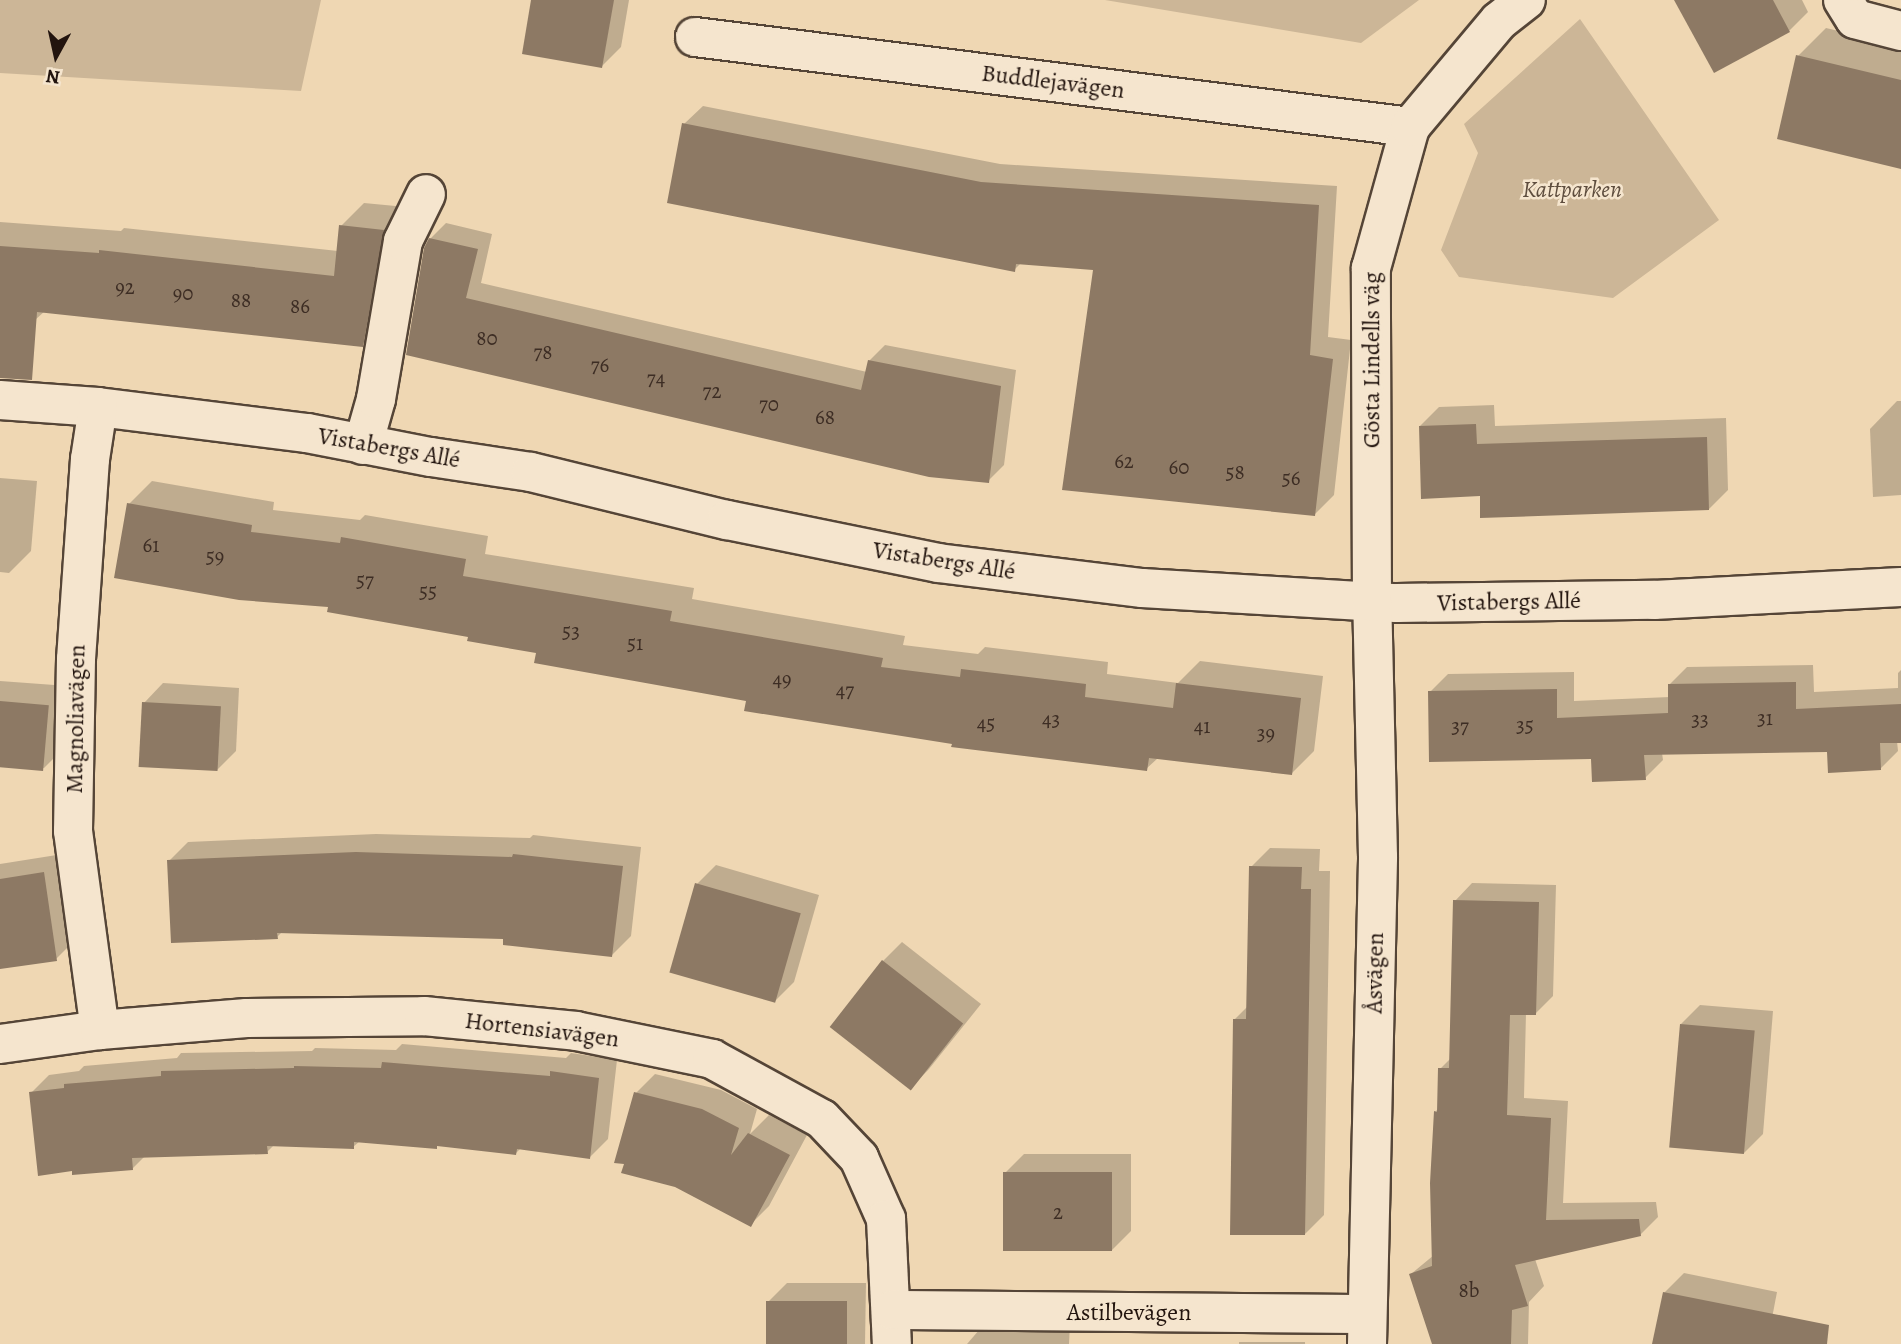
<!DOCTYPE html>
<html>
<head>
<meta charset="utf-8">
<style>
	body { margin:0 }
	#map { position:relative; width:1901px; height:1344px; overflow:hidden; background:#efd7b3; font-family:Alegreya,serif }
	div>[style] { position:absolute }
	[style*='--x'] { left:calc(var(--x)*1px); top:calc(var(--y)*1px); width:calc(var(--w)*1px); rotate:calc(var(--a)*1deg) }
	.green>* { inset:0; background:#ccb697 }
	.shadow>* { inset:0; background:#0003; transform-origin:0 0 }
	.building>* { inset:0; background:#8d7964; transform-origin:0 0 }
	.roads { filter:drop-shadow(2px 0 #554537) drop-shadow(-2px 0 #554537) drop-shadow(0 2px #554537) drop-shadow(0 -2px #554537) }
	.minor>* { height:38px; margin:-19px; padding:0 19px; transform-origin:19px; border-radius:19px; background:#f5e5ce }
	span { translate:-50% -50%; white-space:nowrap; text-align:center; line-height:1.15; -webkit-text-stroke:5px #f5e5ce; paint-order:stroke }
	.number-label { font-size:21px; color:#3d2d24 }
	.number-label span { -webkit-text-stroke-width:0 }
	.street-label { font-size:24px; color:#22140e }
	.park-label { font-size:24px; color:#5e4d3e; font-style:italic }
	.north { position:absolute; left:21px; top:21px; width:70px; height:70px; -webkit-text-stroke:5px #f5e5ce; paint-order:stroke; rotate:188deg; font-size:19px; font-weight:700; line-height:28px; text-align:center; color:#22140e }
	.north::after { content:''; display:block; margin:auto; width:24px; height:32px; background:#22140e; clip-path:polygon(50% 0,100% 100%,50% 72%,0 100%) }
</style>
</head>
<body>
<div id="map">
	<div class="green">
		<i style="clip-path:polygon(0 0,321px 0,301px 91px,0 73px)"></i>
		<i style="clip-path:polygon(1105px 0,1419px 0,1361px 43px)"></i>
		<i style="clip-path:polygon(1580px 19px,1719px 220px,1613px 298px,1459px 277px,1441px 250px,1478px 153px,1464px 124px)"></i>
	</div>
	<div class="shadow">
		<i style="clip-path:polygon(533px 0,629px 0,621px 47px,602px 66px)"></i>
		<i style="clip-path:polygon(1676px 0,1802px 0,1808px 12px,1789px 31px)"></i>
		<i style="clip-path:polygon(1826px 28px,1901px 46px,1901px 167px,1798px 56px)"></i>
		<i style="clip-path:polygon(703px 106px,1000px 164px,1337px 186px,1328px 337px,1351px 340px,1334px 495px,1315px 514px,1095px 268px,1021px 263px,1014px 270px,684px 124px)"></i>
		<i style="clip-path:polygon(364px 203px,406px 207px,385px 322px,362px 345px,45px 311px,35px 320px,0 317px,0 222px,121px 231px,124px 228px,338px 251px,341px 226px)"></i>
		<i style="clip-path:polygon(446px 223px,492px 234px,481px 283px,867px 372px,869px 361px,885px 345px,1016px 370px,1004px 465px,988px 481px,408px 353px,430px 239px)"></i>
		<i style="clip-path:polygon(1897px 401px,1901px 401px,1901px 495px,1873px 497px,1870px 429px)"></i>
		<i style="clip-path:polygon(1494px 405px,1495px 426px,1726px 418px,1728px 490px,1709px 509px,1481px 495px,1420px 426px,1439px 407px)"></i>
		<i style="clip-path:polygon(0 478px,37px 481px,31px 551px,9px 573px,0 572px)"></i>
		<i style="clip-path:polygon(152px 481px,274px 502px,273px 510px,360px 520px,365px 515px,488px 536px,485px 554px,694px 588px,692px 599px,905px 636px,903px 645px,978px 654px,985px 647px,1108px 662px,1107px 674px,1178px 683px,1200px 661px,1323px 676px,1314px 751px,1291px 774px,1158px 758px,1146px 769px,953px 742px,330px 606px,129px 504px)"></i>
		<i style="clip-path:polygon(1813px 665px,1814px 692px,1898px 688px,1898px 673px,1901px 670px,1901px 741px,1897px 741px,1898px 751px,1880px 769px,1829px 751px,1662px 753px,1663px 760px,1645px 778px,1430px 692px,1448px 674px,1574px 672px,1574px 701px,1670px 697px,1670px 684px,1687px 667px)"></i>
		<i style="clip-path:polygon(0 681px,68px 686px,63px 749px,44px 768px,0 765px)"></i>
		<i style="clip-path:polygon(163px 683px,239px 688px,236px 751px,217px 770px,144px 703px)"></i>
		<i style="clip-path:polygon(376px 834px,530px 838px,533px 835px,641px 847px,631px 936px,612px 955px,505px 938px,282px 932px,277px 937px,169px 861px,188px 842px)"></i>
		<i style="clip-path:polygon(1270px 848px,1320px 849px,1319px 871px,1330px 871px,1324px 1215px,1305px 1234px,1234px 1020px,1248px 1006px,1251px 867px)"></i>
		<i style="clip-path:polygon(63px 854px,75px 940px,56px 959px,0 967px,0 864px)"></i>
		<i style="clip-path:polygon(716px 865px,819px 895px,794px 982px,775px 1001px,697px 884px)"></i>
		<i style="clip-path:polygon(1472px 883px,1556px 885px,1553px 996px,1536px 1013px,1526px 1013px,1524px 1098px,1568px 1101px,1563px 1203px,1656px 1202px,1658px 1217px,1640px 1235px,1535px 1259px,1544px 1286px,1529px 1302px,1528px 1344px,1447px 1344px,1411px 1274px,1434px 1255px,1435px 1112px,1438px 1109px,1440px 1069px,1451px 1058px,1455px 901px)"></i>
		<i style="clip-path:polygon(902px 942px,981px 1004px,929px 1069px,911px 1088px,832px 1027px,883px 961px)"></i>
		<i style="clip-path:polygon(1700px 1005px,1773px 1011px,1763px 1134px,1744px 1153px,1681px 1024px)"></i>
		<i style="clip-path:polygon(402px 1044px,566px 1058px,571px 1053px,617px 1060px,608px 1139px,589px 1158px,521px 1148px,516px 1153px,439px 1144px,436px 1147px,360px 1141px,353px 1147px,274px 1145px,267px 1152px,145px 1156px,132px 1169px,31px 1093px,49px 1075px,79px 1071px,84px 1066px,177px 1058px,181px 1053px,312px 1051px,315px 1048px,396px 1050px)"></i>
		<i style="clip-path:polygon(655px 1074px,721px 1090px,757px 1109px,750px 1134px,769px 1115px,807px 1135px,769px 1206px,750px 1225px,636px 1093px)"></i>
		<i style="clip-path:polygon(1024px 1154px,1131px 1154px,1131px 1231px,1112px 1250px,1005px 1173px)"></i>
		<i style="clip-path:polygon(1684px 1273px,1777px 1292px,1767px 1344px,1654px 1344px,1664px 1293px)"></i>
		<i style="clip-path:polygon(787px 1283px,866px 1283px,865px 1344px,767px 1344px,768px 1302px)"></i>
		<i style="clip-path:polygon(986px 1322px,1070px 1324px,1069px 1344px,967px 1344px)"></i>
		<i style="left:1239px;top:1342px;width:66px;height:3px"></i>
	</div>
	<div class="building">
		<i style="clip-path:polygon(531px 0,614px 0,602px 68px,522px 54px)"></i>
		<i style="clip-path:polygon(1674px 0,1773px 0,1790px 32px,1714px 73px)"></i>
		<i style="clip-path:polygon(1796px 55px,1901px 80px,1901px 169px,1777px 139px)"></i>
		<i style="clip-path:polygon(682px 123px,981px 182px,1319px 205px,1310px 355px,1333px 359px,1315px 516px,1062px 490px,1093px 270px,1016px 264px,1015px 272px,667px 203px)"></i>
		<i style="clip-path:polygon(339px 225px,384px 230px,363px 347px,37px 312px,32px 380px,0 378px,0 246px,99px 253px,99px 250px,334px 276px)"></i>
		<i style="clip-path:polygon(429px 238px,478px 249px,466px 298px,861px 390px,868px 360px,1001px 386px,989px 483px,929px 477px,406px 355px,424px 248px)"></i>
		<i style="clip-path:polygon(1476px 424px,1477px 444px,1707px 437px,1709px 510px,1480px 518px,1480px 496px,1421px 499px,1419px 426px)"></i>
		<i style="clip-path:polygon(127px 503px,252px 525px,251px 532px,340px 543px,341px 537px,466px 559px,463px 576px,672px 611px,670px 621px,883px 658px,881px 667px,960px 677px,961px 669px,1086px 684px,1085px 697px,1173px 708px,1176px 683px,1301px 698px,1292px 775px,1149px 758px,1147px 771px,951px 747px,952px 744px,744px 711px,746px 701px,534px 663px,536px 653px,467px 641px,468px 637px,327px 612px,328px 607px,239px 600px,114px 578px)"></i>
		<i style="clip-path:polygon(1796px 682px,1796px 709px,1901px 704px,1901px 743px,1880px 743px,1881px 770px,1828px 773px,1827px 752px,1644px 755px,1646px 780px,1592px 782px,1591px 759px,1429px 762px,1428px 691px,1557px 689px,1557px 718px,1668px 713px,1668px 684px)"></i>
		<i style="left:0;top:701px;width:49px;height:66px;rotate:5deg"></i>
		<i style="left:142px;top:702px;width:79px;height:65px;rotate:3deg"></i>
		<i style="clip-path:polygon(356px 852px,512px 857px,513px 854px,623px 866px,612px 957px,503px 945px,503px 939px,277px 933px,278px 939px,171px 943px,167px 860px)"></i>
		<i style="clip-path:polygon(1249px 866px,1302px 867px,1301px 889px,1311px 889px,1305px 1235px,1230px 1235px,1233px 1019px,1246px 1019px)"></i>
		<i style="clip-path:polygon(44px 872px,57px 961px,0 969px,0 879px)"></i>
		<i style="left:695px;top:883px;width:110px;height:93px;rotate:16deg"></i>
		<i style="clip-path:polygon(1453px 900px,1539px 902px,1536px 1015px,1510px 1015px,1507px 1115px,1551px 1118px,1546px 1220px,1639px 1219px,1641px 1236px,1515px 1265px,1528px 1306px,1512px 1310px,1511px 1344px,1432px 1344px,1409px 1274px,1432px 1266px,1430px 1183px,1434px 1111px,1437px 1112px,1438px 1068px,1449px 1068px)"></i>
		<i style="left:882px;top:960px;width:103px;height:85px;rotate:38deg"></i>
		<i style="left:1680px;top:1024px;width:75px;height:124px;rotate:5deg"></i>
		<i style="clip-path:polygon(382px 1062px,550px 1076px,550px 1071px,599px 1078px,590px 1159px,517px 1149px,516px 1155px,437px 1146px,437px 1149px,354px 1142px,354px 1149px,267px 1146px,268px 1154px,132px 1158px,133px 1170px,72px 1175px,72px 1171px,38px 1176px,29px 1092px,64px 1088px,64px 1084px,161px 1076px,161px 1071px,294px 1068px,294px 1066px,381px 1068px)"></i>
		<i style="clip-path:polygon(634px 1092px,702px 1109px,739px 1128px,731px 1155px,748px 1133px,790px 1155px,751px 1227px,675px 1187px,621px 1173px,624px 1164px,614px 1163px)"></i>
		<i style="left:1112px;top:1172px;width:79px;height:109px;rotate:90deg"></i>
		<i style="clip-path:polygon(1663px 1292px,1829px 1325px,1827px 1344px,1652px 1344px)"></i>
		<i style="left:766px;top:1301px;width:81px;height:43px"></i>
	</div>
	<div class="roads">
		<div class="minor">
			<i style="--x:1843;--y:0;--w:22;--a:58"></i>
			<i style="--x:1855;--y:19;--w:48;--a:14.6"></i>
			<i style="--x:695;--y:37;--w:721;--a:7.17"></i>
			<i style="--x:0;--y:400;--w:98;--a:4.1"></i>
			<i style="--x:98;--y:407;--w:211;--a:7.1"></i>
			<i style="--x:307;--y:433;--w:126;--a:11"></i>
			<i style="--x:431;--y:457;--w:101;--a:8.5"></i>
			<i style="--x:531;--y:472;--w:202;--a:13.8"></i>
			<i style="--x:727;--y:520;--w:215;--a:11.5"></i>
			<i style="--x:938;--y:563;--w:206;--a:7"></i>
			<i style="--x:1142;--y:588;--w:255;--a:3.4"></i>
			<i style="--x:1397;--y:603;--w:257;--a:-0.7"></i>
			<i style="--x:1654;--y:600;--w:247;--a:-3"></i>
			<i style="--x:98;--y:407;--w:53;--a:98.7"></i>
			<i style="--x:90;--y:459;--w:200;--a:94"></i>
			<i style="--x:76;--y:659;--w:172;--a:91"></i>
			<i style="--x:73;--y:831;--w:201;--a:82.3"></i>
			<i style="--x:363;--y:445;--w:48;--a:-74.2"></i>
			<i style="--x:376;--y:399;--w:160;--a:-80.3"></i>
			<i style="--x:403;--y:241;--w:52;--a:-63.9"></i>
			<i style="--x:0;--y:1044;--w:101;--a:-8"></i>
			<i style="--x:100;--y:1030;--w:147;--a:-4.7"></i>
			<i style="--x:247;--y:1018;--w:177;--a:-0.6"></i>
			<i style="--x:424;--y:1016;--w:153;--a:5.6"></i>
			<i style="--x:576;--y:1031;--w:139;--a:11.6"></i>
			<i style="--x:712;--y:1059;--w:125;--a:28.6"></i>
			<i style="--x:822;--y:1119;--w:54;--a:46.5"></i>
			<i style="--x:859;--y:1158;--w:67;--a:66.1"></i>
			<i style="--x:886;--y:1219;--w:125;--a:87.3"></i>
			<i style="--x:892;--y:1310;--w:474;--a:0.5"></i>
			<i style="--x:1367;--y:1344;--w:487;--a:-88.7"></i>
			<i style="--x:1378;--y:857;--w:255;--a:-91.3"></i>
			<i style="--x:1372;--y:602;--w:334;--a:-90.2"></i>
			<i style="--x:1371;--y:268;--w:146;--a:-74.5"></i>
			<i style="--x:1410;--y:127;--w:138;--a:-50"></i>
			<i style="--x:1499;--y:21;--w:34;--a:-38"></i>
		</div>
	</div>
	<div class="number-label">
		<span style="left:125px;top:287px">92</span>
		<span style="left:183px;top:293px">90</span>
		<span style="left:241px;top:300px">88</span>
		<span style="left:300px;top:306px">86</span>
		<span style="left:487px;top:338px">80</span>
		<span style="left:543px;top:352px">78</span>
		<span style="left:600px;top:365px">76</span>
		<span style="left:656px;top:378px">74</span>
		<span style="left:712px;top:391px">72</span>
		<span style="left:769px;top:404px">70</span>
		<span style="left:825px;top:417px">68</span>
		<span style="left:1124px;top:461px">62</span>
		<span style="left:1179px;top:467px">60</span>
		<span style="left:1235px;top:472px">58</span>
		<span style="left:1291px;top:478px">56</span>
		<span style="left:151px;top:545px">61</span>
		<span style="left:215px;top:556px">59</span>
		<span style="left:365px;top:580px">57</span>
		<span style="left:428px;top:591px">55</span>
		<span style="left:571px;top:631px">53</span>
		<span style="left:635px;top:643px">51</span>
		<span style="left:782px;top:679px">49</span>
		<span style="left:845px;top:690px">47</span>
		<span style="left:1765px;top:718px">31</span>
		<span style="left:1051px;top:719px">43</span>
		<span style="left:1700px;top:719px">33</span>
		<span style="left:986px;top:723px">45</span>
		<span style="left:1525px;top:725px">35</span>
		<span style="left:1202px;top:726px">41</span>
		<span style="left:1460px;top:726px">37</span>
		<span style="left:1266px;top:733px">39</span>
		<span style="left:1058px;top:1212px">2</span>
		<span style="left:1469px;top:1290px">8b</span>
	</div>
	<div class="street-label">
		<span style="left:1053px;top:82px;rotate:7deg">Buddlejavägen</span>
		<span style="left:1372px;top:360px;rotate:-90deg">Gösta Lindells väg</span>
		<span style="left:389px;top:448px;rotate:10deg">Vistabergs Allé</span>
		<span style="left:944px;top:561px;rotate:9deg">Vistabergs Allé</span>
		<span style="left:1509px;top:602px;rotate:-1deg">Vistabergs Allé</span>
		<span style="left:76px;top:719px;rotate:-89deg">Magnoliavägen</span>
		<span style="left:1375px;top:973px;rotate:-89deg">Åsvägen</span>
		<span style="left:542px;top:1030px;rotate:7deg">Hortensiavägen</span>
		<span style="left:1129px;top:1313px">Astilbevägen</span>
	</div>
	<div class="park-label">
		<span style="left:1572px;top:190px">Kattparken</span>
	</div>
	<div class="north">N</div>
</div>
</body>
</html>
